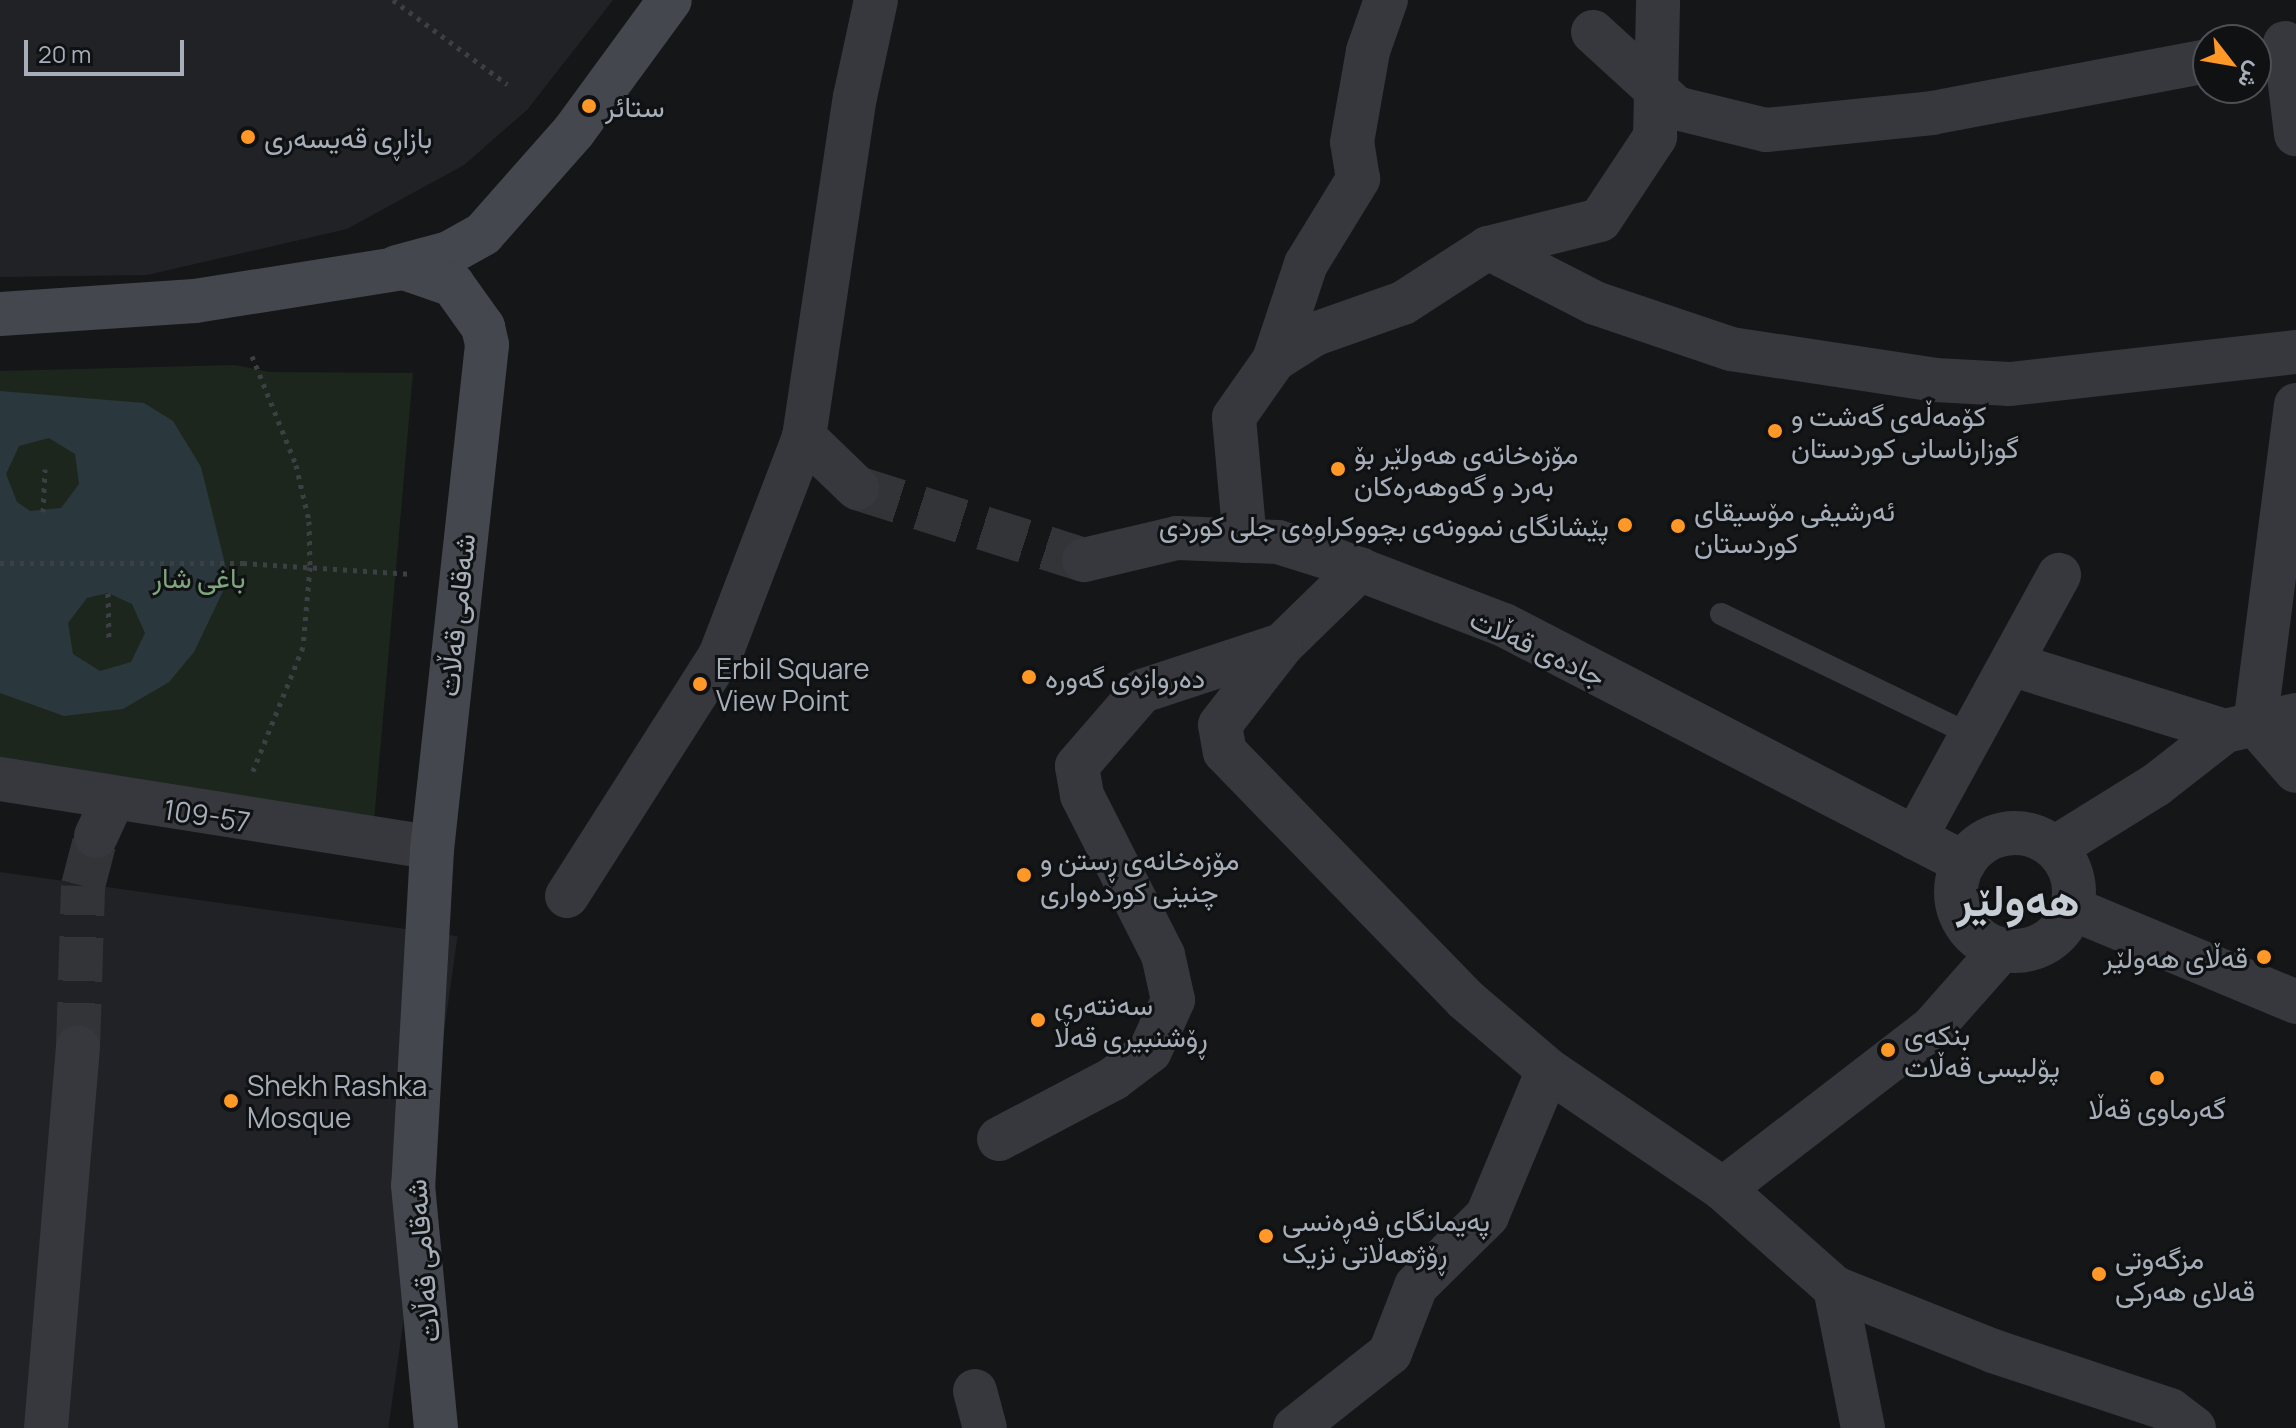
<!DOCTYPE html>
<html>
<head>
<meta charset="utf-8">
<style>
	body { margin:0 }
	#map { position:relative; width:2296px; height:1428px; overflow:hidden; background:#151618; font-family:Manrope,Vazirmatn,sans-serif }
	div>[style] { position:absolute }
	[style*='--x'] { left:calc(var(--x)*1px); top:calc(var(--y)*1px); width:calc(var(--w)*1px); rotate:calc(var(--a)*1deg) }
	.built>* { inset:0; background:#212225; transform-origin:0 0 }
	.green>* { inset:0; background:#1d261d }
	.water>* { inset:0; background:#2a373d }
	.street-tunnel>* { height:44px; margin-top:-22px; transform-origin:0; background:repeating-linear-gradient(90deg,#323438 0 44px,transparent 0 66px) }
	.path>* { height:5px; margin-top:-2.5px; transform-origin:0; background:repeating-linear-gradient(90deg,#3c3f44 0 4px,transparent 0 10px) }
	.lane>* { height:22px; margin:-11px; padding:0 11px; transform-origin:11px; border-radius:11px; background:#36383d }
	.street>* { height:44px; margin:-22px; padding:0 22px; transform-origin:22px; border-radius:22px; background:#36383d }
	.street>.ring { margin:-22px; padding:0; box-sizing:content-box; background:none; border:44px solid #36383d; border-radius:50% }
	.secondary>* { height:44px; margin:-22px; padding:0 22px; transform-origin:22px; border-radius:22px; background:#44474d }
	.dots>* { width:22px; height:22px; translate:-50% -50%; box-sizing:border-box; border:4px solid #101113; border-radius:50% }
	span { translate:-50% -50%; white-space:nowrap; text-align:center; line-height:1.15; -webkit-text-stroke:6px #101113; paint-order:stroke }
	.poi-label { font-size:28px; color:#a6aeb9 }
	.left { translate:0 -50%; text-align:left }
	.right { translate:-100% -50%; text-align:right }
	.park-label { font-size:28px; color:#7ea67b }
	.street-label { font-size:28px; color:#a6aeb9 }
	.town-label { font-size:44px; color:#c7cdd5; font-weight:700 }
	.north { position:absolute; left:2192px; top:24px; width:80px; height:80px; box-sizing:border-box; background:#101113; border:2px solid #4c5055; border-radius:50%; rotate:121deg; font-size:22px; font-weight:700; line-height:32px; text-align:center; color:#a6aeb9 }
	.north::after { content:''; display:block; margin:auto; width:28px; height:36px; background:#ff9826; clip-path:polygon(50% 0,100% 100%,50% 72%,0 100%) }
	.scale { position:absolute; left:24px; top:40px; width:160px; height:36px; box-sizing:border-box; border:4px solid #a6aeb9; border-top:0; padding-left:10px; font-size:24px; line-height:28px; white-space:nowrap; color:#a6aeb9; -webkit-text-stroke:6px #101113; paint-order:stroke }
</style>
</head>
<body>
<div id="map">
	<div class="built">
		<i style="clip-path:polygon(0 0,613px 0,527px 110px,464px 165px,347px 229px,147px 275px,0 277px)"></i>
		<i style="left:0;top:872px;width:462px;height:556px;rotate:8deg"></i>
	</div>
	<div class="green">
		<i style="clip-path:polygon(235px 365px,269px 372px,413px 373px,373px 833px,0 767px,0 371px)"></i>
	</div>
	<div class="water">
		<i style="clip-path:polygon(evenodd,0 391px,144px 403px,173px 421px,201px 467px,227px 572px,225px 587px,194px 652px,169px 682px,123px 709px,64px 716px,0 693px,0 391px,49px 438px,75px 454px,79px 484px,61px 508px,30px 511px,17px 502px,6px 474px,19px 446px,49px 438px,0 391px,108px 593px,132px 604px,145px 633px,131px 662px,100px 671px,73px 654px,68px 623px,87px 598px,108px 593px)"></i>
	</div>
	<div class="street-tunnel">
		<i style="--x:857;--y:488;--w:238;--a:17.6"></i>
		<i style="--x:78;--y:1047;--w:161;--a:-88.2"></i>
		<i style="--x:83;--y:886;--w:52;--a:-75.4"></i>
	</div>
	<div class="path">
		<i style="--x:393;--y:0;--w:142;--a:36.4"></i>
		<i style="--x:252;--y:356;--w:118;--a:68"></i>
		<i style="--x:296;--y:465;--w:57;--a:76.9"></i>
		<i style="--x:309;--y:521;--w:46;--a:88.8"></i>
		<i style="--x:310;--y:567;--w:80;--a:95"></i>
		<i style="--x:303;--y:647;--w:134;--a:112"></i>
		<i style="--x:43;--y:512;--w:43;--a:-87.3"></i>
		<i style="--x:0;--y:563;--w:243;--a:0"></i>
		<i style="--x:243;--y:563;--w:170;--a:3.7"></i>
		<i style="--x:108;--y:593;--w:46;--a:88.8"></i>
	</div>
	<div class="lane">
		<i style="--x:1721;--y:614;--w:280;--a:25.8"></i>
	</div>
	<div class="street">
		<i style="--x:1593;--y:32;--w:113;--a:42.5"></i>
		<i style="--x:1676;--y:108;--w:93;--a:13.7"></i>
		<i style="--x:1766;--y:130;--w:167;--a:-5.8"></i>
		<i style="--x:1932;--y:113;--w:281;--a:-10.7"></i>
		<i style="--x:2285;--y:43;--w:92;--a:83.1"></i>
		<i style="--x:1488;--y:248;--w:120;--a:27.2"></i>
		<i style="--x:1595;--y:303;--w:144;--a:18.7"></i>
		<i style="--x:1731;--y:349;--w:206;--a:8.6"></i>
		<i style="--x:1935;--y:380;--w:75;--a:3.1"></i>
		<i style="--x:2010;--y:384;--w:288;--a:-6.4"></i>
		<i style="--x:1274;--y:360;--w:101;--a:-71.6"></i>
		<i style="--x:1306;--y:264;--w:100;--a:-58.5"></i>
		<i style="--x:1358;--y:179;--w:37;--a:-99"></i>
		<i style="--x:1352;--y:142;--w:92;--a:-80"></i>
		<i style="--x:1368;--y:51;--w:54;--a:-70.6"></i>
		<i style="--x:2296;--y:405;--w:322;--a:97.3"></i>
		<i style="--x:2255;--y:724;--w:62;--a:48.9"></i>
		<i style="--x:857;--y:488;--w:74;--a:-136.1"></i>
		<i style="--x:804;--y:437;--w:344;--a:-81.5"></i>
		<i style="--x:855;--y:97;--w:99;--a:-77.8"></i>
		<i style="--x:1245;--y:541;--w:124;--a:-95.1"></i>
		<i style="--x:1234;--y:417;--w:70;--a:-54.9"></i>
		<i style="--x:1274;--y:360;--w:49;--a:-32.4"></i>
		<i style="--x:1315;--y:334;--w:93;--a:-19.4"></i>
		<i style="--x:1403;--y:303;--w:101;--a:-32.9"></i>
		<i style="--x:1488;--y:248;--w:115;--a:-14"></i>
		<i style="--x:1600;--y:220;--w:100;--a:-56.5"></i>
		<i style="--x:1655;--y:137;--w:137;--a:-88.7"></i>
		<i style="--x:1084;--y:560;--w:96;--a:-13.3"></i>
		<i style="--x:1177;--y:538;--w:101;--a:2.3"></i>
		<i style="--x:1278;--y:542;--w:57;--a:17.5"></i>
		<i style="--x:1332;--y:559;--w:184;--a:21"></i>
		<i style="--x:1504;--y:625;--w:518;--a:27.36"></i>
		<i style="--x:1360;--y:569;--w:109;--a:135.7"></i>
		<i style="--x:1282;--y:645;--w:101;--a:127.8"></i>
		<i style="--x:1220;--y:725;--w:27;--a:80"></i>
		<i style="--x:1225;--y:752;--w:344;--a:45.8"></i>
		<i style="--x:1465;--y:999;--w:109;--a:40.5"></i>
		<i style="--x:1548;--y:1070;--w:212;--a:34.2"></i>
		<i style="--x:1723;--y:1189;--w:149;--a:41.5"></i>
		<i style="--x:1835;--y:1288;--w:143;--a:78.7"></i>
		<i style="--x:2014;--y:665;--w:221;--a:17.4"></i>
		<i style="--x:0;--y:779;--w:420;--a:9"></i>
		<i class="ring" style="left:1956px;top:833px;width:74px;height:74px"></i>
		<i style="--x:96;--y:836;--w:41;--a:-65.3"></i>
		<i style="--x:1915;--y:838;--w:300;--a:-61.3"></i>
		<i style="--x:2056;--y:847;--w:118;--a:-31.8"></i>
		<i style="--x:2156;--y:785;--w:88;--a:-38"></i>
		<i style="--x:2225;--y:731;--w:73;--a:-12.7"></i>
		<i style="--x:567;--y:896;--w:285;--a:-57.5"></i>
		<i style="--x:720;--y:656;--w:235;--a:-69"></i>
		<i style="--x:2073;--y:909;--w:242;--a:22.6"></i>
		<i style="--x:999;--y:1139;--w:129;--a:-27.8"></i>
		<i style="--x:1113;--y:1079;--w:46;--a:-37.1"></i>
		<i style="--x:1150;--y:1051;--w:56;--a:-65.7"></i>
		<i style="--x:1173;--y:1000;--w:46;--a:-102.5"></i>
		<i style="--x:1163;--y:955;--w:179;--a:-116.9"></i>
		<i style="--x:1082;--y:795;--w:29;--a:-100"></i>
		<i style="--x:1077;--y:766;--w:99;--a:-49.1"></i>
		<i style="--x:1142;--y:691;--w:147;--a:-18.2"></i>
		<i style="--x:1723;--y:1189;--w:264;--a:-37.6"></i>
		<i style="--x:1932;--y:1028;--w:104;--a:-48.5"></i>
		<i style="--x:1835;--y:1288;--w:170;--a:21.7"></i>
		<i style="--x:1993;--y:1351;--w:187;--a:18.4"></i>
		<i style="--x:2170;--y:1410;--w:30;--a:37"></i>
		<i style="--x:975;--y:1391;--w:38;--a:75"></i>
		<i style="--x:46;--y:1428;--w:382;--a:-85.2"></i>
		<i style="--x:1295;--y:1428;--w:121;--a:-38.3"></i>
		<i style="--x:1390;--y:1353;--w:72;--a:-68.8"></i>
		<i style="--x:1416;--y:1286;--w:100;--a:-44.6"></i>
		<i style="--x:1487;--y:1216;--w:158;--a:-67.3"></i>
	</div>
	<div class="secondary">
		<i style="--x:397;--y:267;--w:54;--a:-15.1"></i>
		<i style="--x:449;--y:253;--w:39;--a:-29"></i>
		<i style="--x:483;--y:234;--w:137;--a:-48.5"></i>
		<i style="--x:574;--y:131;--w:162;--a:-53.8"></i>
		<i style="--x:0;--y:314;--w:195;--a:-3.8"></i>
		<i style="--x:195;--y:301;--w:212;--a:-9"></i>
		<i style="--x:404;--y:268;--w:52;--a:19.1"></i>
		<i style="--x:453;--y:285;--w:52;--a:54.5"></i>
		<i style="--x:483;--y:327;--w:18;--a:77"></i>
		<i style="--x:487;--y:345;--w:508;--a:96.22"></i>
		<i style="--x:432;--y:850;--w:336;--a:93.2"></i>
		<i style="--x:413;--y:1185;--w:244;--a:84.6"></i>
	</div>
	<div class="dots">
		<i style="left:589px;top:106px;background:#ff9826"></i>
		<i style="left:248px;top:137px;background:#ff9826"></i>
		<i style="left:1775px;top:431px;background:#ff9826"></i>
		<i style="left:1338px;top:469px;background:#ff9826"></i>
		<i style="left:1625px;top:525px;background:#ff9826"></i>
		<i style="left:1678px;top:526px;background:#ff9826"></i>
		<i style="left:1029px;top:677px;background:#ff9826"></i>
		<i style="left:700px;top:684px;background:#ff9826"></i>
		<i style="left:1024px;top:875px;background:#ff9826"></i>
		<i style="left:2264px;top:957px;background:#ff9826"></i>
		<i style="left:1038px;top:1020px;background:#ff9826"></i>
		<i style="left:1888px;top:1050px;background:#ff9826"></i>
		<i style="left:2157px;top:1078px;background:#ff9826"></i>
		<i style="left:231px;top:1101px;background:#ff9826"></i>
		<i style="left:1266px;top:1236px;background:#ff9826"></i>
		<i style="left:2099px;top:1274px;background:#ff9826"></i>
	</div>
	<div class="poi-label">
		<span class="left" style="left:605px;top:106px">ستائر</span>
		<span class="left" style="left:264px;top:137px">بازاڕی قەیسەری</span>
		<span class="left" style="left:1791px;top:431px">کۆمەڵەی گەشت و<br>گوزارناسانی کوردستان</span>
		<span class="left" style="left:1354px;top:469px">مۆزەخانەی هەولێر بۆ<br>بەرد و گەوهەرەکان</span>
		<span class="left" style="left:1694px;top:526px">ئەرشیفی مۆسیقای<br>کوردستان</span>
		<span class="right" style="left:1609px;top:525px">پێشانگای نموونەی بچووکراوەی جلی کوردی</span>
		<span class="left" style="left:716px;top:684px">Erbil Square<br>View Point</span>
		<span class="left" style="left:1045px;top:677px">دەروازەی گەورە</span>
		<span class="left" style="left:1040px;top:875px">مۆزەخانەی ڕستن و<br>چنینی کوردەواری</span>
		<span class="right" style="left:2248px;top:957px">قەڵای هەولێر</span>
		<span class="left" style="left:1054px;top:1020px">سەنتەری<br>ڕۆشنبیری قەڵا</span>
		<span class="left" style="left:1904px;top:1050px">بنکەی<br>پۆلیسی قەڵات</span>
		<span class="left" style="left:247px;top:1101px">Shekh Rashka<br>Mosque</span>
		<span style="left:2157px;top:1108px">گەرماوی قەڵا</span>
		<span class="left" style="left:1282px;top:1236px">پەیمانگای فەڕەنسی<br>ڕۆژهەڵاتی نزیک</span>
		<span class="left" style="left:2115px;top:1274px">مزگەوتی<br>قەلای هەرکی</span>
	</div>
	<div class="park-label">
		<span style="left:199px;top:577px">باغی شار</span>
	</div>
	<div class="street-label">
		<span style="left:456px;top:615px;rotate:-84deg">شەقامی قەڵات</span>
		<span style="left:1538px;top:647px;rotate:25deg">جادەی قەڵات</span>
		<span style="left:207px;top:815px;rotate:9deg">109-57</span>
		<span style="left:422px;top:1261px;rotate:-95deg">شەقامی قەڵات</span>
	</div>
	<div class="town-label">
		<span style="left:2018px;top:899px">ھەولێر</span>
	</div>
	<div class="north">ش</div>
	<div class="scale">20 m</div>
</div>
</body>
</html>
